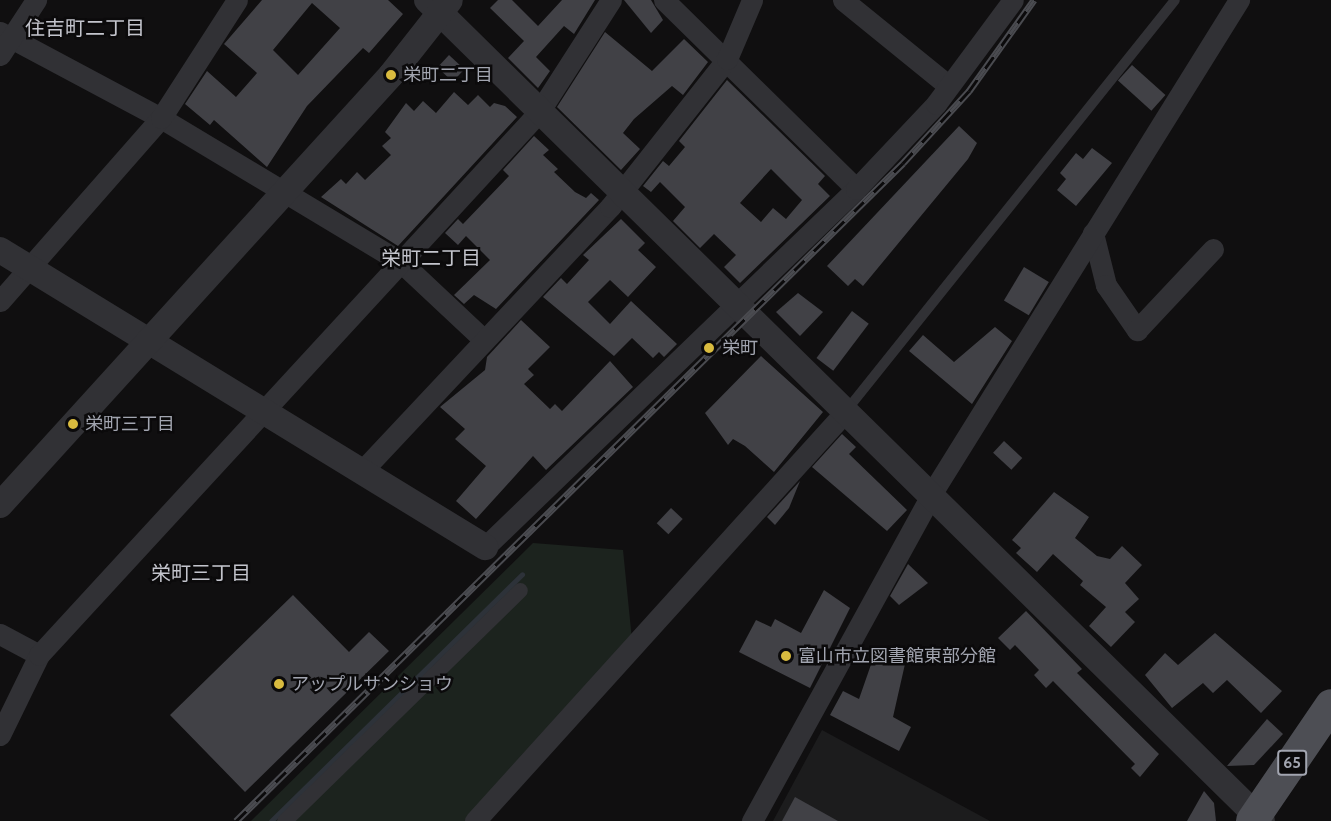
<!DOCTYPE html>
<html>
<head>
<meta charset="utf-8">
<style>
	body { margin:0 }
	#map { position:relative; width:1331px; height:821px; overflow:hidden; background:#100f10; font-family:Cabin,"Noto Sans JP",sans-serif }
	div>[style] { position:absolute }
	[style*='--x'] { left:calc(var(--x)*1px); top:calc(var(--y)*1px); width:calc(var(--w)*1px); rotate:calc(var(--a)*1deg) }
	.built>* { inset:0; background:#1c1c1d }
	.green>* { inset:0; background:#1c231e }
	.stream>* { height:5px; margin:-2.5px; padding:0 2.5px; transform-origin:2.5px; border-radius:2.5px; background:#2d3239 }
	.building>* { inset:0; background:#414146; transform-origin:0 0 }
	.service>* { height:10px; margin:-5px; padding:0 5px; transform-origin:5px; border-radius:5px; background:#313135 }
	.pedestrian>* { height:15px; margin:-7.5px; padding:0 7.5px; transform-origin:7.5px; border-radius:7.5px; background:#313135 }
	.minor>* { height:21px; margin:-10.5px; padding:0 10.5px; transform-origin:10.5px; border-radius:10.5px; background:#313135 }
	.tertiary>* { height:26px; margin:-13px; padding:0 13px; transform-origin:13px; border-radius:13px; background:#313135 }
	.primary>* { height:32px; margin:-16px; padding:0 16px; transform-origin:16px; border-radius:16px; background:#4d4e54 }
	.rail>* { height:7px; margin-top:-3.5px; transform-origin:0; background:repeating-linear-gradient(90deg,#0b0a0b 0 14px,#4a4b50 0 28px); box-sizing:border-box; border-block:2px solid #4a4b50 }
	.dots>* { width:16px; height:16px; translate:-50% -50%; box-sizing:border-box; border:3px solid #0b0a0b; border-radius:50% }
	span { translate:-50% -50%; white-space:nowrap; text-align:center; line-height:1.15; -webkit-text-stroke:5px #0b0a0b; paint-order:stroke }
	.shield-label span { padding:2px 4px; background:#0b0a0b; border:2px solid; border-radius:4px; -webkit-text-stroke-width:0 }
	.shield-label { font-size:16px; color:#a2a5b0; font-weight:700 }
	.poi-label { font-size:18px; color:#a2a5b0 }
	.left { translate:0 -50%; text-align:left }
	.neighbourhood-label { font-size:20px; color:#c3c4cc }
</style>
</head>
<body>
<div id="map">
	<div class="built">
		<i style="clip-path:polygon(822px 730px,990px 821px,773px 821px)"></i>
	</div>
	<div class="green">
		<i style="clip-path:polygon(533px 543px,623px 550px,632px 640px,465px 821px,251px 821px)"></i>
	</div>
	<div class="stream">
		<i style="--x:271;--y:821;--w:352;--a:-44.5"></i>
	</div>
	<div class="building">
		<i style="clip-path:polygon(evenodd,262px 0,388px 0,403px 14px,369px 53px,363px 48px,307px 106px,267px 167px,214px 120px,210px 125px,185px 104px,207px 71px,236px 97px,257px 73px,224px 44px,262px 0,312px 3px,340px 28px,298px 75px,273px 50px,312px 3px)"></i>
		<i style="clip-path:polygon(498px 0,512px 0,538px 26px,562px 0,595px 0,574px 34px,564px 26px,536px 57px,550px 71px,538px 88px,508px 58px,524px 41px,490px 8px)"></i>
		<i style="clip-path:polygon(624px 0,651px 0,663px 20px,651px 33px)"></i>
		<i style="clip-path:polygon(605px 32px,652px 71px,684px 39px,708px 62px,683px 95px,672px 86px,634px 119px,623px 133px,640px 149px,621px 170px,557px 107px)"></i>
		<i style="left:449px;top:55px;width:21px;height:17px;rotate:43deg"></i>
		<i style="left:1132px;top:65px;width:45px;height:21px;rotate:42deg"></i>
		<i style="clip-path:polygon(evenodd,727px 80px,825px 176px,818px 184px,830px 196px,740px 283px,724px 267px,736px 255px,714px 234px,700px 248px,673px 221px,685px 207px,660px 182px,651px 192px,643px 186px,663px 161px,669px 166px,685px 147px,679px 141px,727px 80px,771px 169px,802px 200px,786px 219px,773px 208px,761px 222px,740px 203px,771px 169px)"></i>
		<i style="clip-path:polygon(454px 92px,468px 105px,478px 95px,490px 107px,494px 103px,505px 106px,517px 117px,398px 246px,321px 197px,341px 179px,346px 184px,357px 172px,365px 180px,391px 155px,382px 146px,391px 138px,385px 132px,406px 103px,414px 111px,423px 101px,436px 113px)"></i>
		<i style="clip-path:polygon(959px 126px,977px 143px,968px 159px,863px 286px,855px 279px,848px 286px,827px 266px)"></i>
		<i style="clip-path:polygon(534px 136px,549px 150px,543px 155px,558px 169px,554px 172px,575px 192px,586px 198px,591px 193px,599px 200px,496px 309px,474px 295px,464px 304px,454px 295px,490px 260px,466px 236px,458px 245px,445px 233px,458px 219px,463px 224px,509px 176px,503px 170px)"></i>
		<i style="clip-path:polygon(1092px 148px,1112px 163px,1076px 206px,1057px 190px,1066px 179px,1060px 173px,1076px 153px,1083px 159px)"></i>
		<i style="clip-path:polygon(621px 219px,645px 243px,638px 250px,656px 267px,628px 297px,610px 280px,588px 302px,610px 324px,631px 301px,677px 344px,664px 357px,659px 352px,653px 358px,632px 338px,614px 356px,543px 297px,561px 278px,567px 284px,589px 260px,583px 255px)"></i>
		<i style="left:1024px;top:267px;width:29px;height:39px;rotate:31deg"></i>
		<i style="clip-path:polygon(798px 293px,823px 312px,800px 336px,776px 312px)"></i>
		<i style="left:852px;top:311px;width:21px;height:59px;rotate:37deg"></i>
		<i style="clip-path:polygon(521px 320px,550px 347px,528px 369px,534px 375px,524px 384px,550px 409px,555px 404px,562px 411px,610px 361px,633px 387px,546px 470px,533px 456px,476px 519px,456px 501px,486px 466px,455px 439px,465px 429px,440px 407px,485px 370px,487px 357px)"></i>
		<i style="clip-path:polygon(995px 327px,1012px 341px,972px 404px,909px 351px,923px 335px,954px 362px)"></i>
		<i style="clip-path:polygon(761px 356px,823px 412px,774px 472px,745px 446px,733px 439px,728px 445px,705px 413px)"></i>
		<i style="clip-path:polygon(842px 434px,856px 447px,849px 454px,907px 510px,887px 531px,812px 467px)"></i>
		<i style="left:1004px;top:441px;width:25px;height:16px;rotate:43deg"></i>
		<i style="clip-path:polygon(800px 481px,789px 508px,775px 525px,767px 517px)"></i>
		<i style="clip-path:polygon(1054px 492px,1089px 517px,1075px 538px,1097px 556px,1110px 559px,1122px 546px,1142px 565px,1125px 583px,1139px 599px,1125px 612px,1135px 622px,1111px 647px,1089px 626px,1106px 607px,1080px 585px,1083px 581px,1053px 554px,1037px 572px,1016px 553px,1021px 548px,1012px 540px)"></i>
		<i style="left:671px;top:508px;width:16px;height:21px;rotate:43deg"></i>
		<i style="clip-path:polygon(908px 564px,928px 583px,899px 605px,890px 596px)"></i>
		<i style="clip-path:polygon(824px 590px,850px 608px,810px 688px,739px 652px,756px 620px,771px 627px,775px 619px,801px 633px)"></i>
		<i style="clip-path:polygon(293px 595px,349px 652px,369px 632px,389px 651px,245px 792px,170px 715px)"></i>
		<i style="clip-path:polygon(1026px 611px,1082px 669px,1077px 673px,1159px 754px,1140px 777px,1131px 768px,1135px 764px,1053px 681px,1046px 688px,1034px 675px,1039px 670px,1015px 645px,1010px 650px,998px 638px)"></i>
		<i style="clip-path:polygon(1215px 633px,1282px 691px,1261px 713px,1227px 680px,1213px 693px,1203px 683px,1172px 708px,1145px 675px,1165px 653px,1178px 665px)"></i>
		<i style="clip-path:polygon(875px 653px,905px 664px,893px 717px,911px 727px,899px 751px,830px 715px,843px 691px,859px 699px)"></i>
		<i style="clip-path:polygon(1267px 719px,1283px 734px,1254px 765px,1227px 766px)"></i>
		<i style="clip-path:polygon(1204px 791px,1214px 803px,1216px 821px,1187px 821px)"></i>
		<i style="clip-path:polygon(795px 797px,838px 821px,782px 821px)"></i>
	</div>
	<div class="service">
		<i style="--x:846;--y:411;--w:526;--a:-51.32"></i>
	</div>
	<div class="pedestrian">
		<i style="--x:284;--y:821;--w:330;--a:-44.4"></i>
	</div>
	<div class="minor">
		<i style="--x:664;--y:0;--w:269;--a:44.5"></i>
		<i style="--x:843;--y:0;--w:136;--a:39.1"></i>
		<i style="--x:0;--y:32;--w:183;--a:28.1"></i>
		<i style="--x:161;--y:118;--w:281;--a:31"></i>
		<i style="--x:402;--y:263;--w:112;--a:43.2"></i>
		<i style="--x:0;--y:55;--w:66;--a:-56.8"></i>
		<i style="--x:1093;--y:233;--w:54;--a:76"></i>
		<i style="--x:1106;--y:285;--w:55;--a:55.4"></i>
		<i style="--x:1137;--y:330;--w:111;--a:-46.8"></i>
		<i style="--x:0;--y:301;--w:244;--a:-48.7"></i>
		<i style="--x:161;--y:118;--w:140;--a:-57.2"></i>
		<i style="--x:362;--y:471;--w:362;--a:-46.8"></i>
		<i style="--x:610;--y:207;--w:189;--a:-51.7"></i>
		<i style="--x:727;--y:59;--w:64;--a:-67"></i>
		<i style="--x:485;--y:547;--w:516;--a:-43.98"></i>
		<i style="--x:856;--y:189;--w:117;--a:-46.7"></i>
		<i style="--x:936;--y:104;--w:129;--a:-53.5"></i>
		<i style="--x:0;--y:634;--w:44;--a:28.3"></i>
		<i style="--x:0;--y:735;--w:89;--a:-64"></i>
		<i style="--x:39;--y:655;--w:738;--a:-47.36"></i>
		<i style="--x:539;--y:112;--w:133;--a:-57.3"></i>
		<i style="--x:475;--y:821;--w:553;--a:-47.86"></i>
		<i style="--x:752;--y:821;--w:374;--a:-61.2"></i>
		<i style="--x:932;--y:493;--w:581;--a:-58.09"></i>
	</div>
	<div class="tertiary">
		<i style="--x:427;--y:0;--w:1171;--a:44.52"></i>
		<i style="--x:0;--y:250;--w:569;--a:31.48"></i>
		<i style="--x:0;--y:505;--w:581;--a:-47.72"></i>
		<i style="--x:391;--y:75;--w:95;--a:-51.8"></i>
	</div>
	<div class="primary">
		<i style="--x:1252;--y:821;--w:140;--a:-55.7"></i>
	</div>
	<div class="rail">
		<i style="--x:236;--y:821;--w:937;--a:-44.61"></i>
		<i style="--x:903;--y:163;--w:98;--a:-47.5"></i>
		<i style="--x:969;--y:91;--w:112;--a:-54.5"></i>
	</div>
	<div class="dots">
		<i style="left:391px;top:75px;background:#d9bb3f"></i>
		<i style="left:709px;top:348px;background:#d9bb3f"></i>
		<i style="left:73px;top:424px;background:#d9bb3f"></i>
		<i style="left:786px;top:656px;background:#d9bb3f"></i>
		<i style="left:279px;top:684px;background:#d9bb3f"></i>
	</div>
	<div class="shield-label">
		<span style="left:1292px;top:763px">65</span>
	</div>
	<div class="poi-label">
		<span class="left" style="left:403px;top:75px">栄町二丁目</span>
		<span class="left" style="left:722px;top:348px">栄町</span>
		<span class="left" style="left:85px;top:424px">栄町三丁目</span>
		<span class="left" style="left:798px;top:656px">富山市立図書館東部分館</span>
		<span class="left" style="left:291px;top:684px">アップルサンショウ</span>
	</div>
	<div class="neighbourhood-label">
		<span style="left:85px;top:28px">住吉町二丁目</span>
		<span style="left:431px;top:258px">栄町二丁目</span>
		<span style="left:201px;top:573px">栄町三丁目</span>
	</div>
</div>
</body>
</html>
